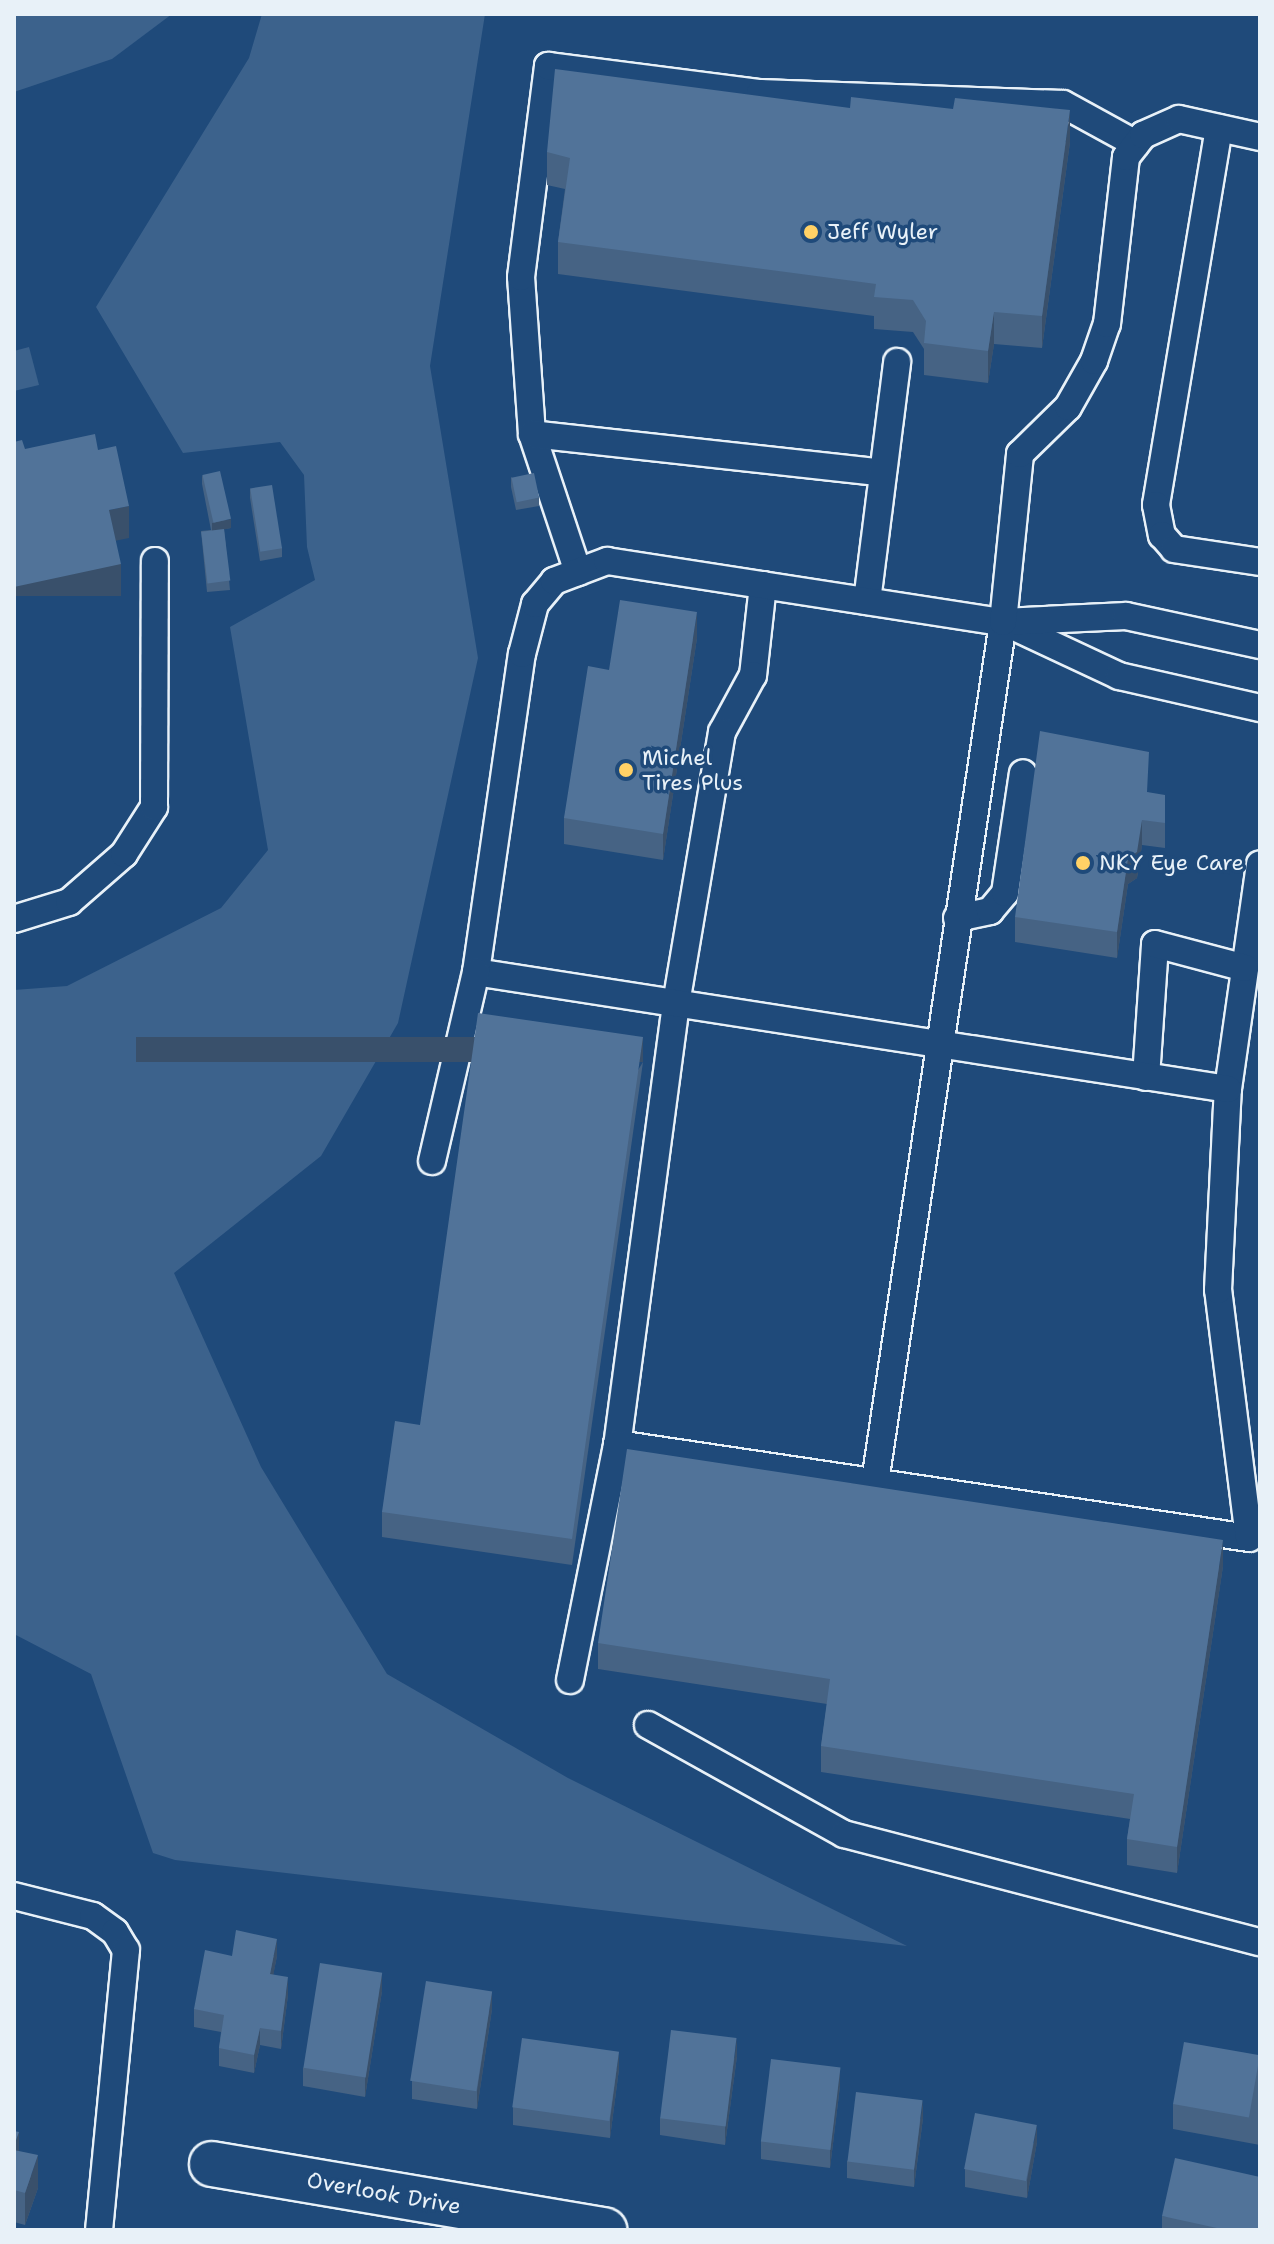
<!DOCTYPE html>
<html>
<head>
<meta charset="utf-8">
<style>
	body { margin:0 }
	#map { position:relative; width:1274px; height:2244px; overflow:hidden; background:#1f4a7a; font-family:"Shantell Sans",sans-serif }
	div>[style] { position:absolute }
	[style*='--x'] { left:calc(var(--x)*1px); top:calc(var(--y)*1px); width:calc(var(--w)*1px); rotate:calc(var(--a)*1deg) }
	.green>* { inset:0; background:#3c628c }
	.roads { filter:drop-shadow(2px 0 #e8f1f8) drop-shadow(-2px 0 #e8f1f8) drop-shadow(0 2px #e8f1f8) drop-shadow(0 -2px #e8f1f8) }
	.service>* { height:26px; margin:-13px; padding:0 13px; transform-origin:13px; border-radius:13px; background:#1f4a7a }
	.minor>* { height:44px; margin:-22px; padding:0 22px; transform-origin:22px; border-radius:22px; background:#1f4a7a }
	.wall>* { inset:0; background:#466384 }
	.shaded-wall>* { inset:0; background:#39506b; transform-origin:0 0 }
	.building>* { inset:0; background:#517399; transform-origin:0 0 }
	.dots>* { width:22px; height:22px; translate:-50% -50%; box-sizing:border-box; border:4px solid #1f4a7a; border-radius:50% }
	span { translate:-50% -50%; white-space:nowrap; text-align:center; line-height:1.15; -webkit-text-stroke:7px #1f4a7a; paint-order:stroke }
	.poi-label { font-size:22px; color:#e8f1f8 }
	.left { translate:0 -50%; text-align:left }
	.street-label { font-size:22px; color:#e8f1f8 }
	.frame { position:absolute; inset:0; border:16px solid #e8f1f8; pointer-events:none }
</style>
</head>
<body>
<div id="map">
	<div class="green">
		<i style="clip-path:polygon(14px 14px,172px 14px,112px 59px,14px 92px)"></i>
		<i style="clip-path:polygon(262px 14px,485px 14px,430px 366px,478px 658px,398px 1023px,321px 1156px,174px 1273px,261px 1467px,387px 1674px,568px 1778px,907px 1946px,175px 1860px,153px 1853px,91px 1674px,14px 1634px,14px 990px,67px 986px,221px 908px,268px 850px,230px 627px,315px 580px,307px 547px,304px 475px,280px 442px,183px 453px,96px 307px,249px 58px)"></i>
		<i style="clip-path:polygon(29px 347px,39px 385px,14px 391px,14px 351px)"></i>
	</div>
	<div class="roads">
		<div class="service">
			<i style="--x:1219;--y:128;--w:382;--a:99.5"></i>
			<i style="--x:1156;--y:505;--w:31;--a:79"></i>
			<i style="--x:1162;--y:535;--w:18;--a:49"></i>
			<i style="--x:1174;--y:549;--w:87;--a:8.6"></i>
			<i style="--x:532;--y:434;--w:157;--a:-94"></i>
			<i style="--x:521;--y:277;--w:213;--a:-82.7"></i>
			<i style="--x:548;--y:66;--w:214;--a:7.3"></i>
			<i style="--x:760;--y:93;--w:303;--a:2.1"></i>
			<i style="--x:1063;--y:104;--w:83;--a:28.7"></i>
			<i style="--x:578;--y:572;--w:145;--a:-108.4"></i>
			<i style="--x:532;--y:434;--w:353;--a:6.3"></i>
			<i style="--x:763;--y:585;--w:91;--a:96.3"></i>
			<i style="--x:753;--y:675;--w:65;--a:118.5"></i>
			<i style="--x:722;--y:732;--w:276;--a:99.6"></i>
			<i style="--x:676;--y:1004;--w:444;--a:97.6"></i>
			<i style="--x:617;--y:1444;--w:639;--a:8.46"></i>
			<i style="--x:1249;--y:1538;--w:250;--a:-97.1"></i>
			<i style="--x:1218;--y:1290;--w:201;--a:-87.2"></i>
			<i style="--x:1228;--y:1089;--w:227;--a:-81.9"></i>
			<i style="--x:867;--y:601;--w:241;--a:-82.8"></i>
			<i style="--x:1006;--y:623;--w:125;--a:25.1"></i>
			<i style="--x:1119;--y:676;--w:145;--a:12.8"></i>
			<i style="--x:957;--y:918;--w:34;--a:-12"></i>
			<i style="--x:990;--y:911;--w:23;--a:-50"></i>
			<i style="--x:1005;--y:893;--w:121;--a:-81.5"></i>
			<i style="--x:14;--y:919;--w:58;--a:-17.2"></i>
			<i style="--x:69;--y:902;--w:73;--a:-41.1"></i>
			<i style="--x:124;--y:854;--w:56;--a:-57.4"></i>
			<i style="--x:154;--y:807;--w:246;--a:-89.8"></i>
			<i style="--x:1146;--y:1077;--w:133;--a:-86.1"></i>
			<i style="--x:1155;--y:944;--w:93;--a:14.9"></i>
			<i style="--x:1228;--y:1089;--w:761;--a:-171.16"></i>
			<i style="--x:476;--y:972;--w:321;--a:-81.8"></i>
			<i style="--x:522;--y:654;--w:52;--a:-75.4"></i>
			<i style="--x:535;--y:604;--w:30;--a:-50"></i>
			<i style="--x:554;--y:581;--w:57;--a:-20.7"></i>
			<i style="--x:607;--y:561;--w:401;--a:8.8"></i>
			<i style="--x:1003;--y:622;--w:123;--a:-2.8"></i>
			<i style="--x:1126;--y:616;--w:137;--a:12.2"></i>
			<i style="--x:432;--y:1161;--w:194;--a:-76.9"></i>
			<i style="--x:875;--y:1482;--w:869;--a:-81.53"></i>
			<i style="--x:1003;--y:622;--w:169;--a:-84.2"></i>
			<i style="--x:1020;--y:454;--w:67;--a:-44.4"></i>
			<i style="--x:1068;--y:407;--w:53;--a:-60.5"></i>
			<i style="--x:1094;--y:361;--w:39;--a:-71"></i>
			<i style="--x:1107;--y:324;--w:168;--a:-83.5"></i>
			<i style="--x:1126;--y:157;--w:28;--a:-52"></i>
			<i style="--x:1143;--y:135;--w:39;--a:-24"></i>
			<i style="--x:1179;--y:119;--w:83;--a:12.5"></i>
			<i style="--x:570;--y:1680;--w:241;--a:-78.7"></i>
			<i style="--x:648;--y:1725;--w:224;--a:29.1"></i>
			<i style="--x:844;--y:1834;--w:429;--a:14.6"></i>
			<i style="--x:14;--y:1896;--w:81;--a:14.2"></i>
			<i style="--x:93;--y:1916;--w:27;--a:36"></i>
			<i style="--x:115;--y:1932;--w:21;--a:59"></i>
			<i style="--x:126;--y:1950;--w:281;--a:95.5"></i>
		</div>
		<div class="minor">
			<i style="--x:212;--y:2164;--w:398;--a:9.6"></i>
		</div>
	</div>
	<div class="wall">
		<i style="clip-path:polygon(1070px 142px,1042px 348px,994px 344px,988px 383px,924px 375px,924px 349px,913px 332px,874px 329px,874px 316px,558px 274px,558px 242px,565px 189px,547px 185px,547px 152px)"></i>
		<i style="clip-path:polygon(202px 475px,231px 528px,224px 529px,230px 590px,207px 592px,201px 531px,211px 530px,202px 484px)"></i>
		<i style="clip-path:polygon(511px 477px,539px 497px,539px 506px,516px 510px,511px 487px)"></i>
		<i style="clip-path:polygon(250px 488px,282px 548px,282px 557px,260px 561px,250px 498px)"></i>
		<i style="clip-path:polygon(697px 638px,663px 860px,564px 844px,564px 818px,609px 670px)"></i>
		<i style="clip-path:polygon(1148px 792px,1165px 820px,1165px 848px,1142px 845px,1137px 878px,1128px 884px,1117px 958px,1015px 942px,1015px 917px)"></i>
		<i style="clip-path:polygon(643px 1062px,572px 1565px,382px 1537px,382px 1512px,420px 1425px)"></i>
		<i style="clip-path:polygon(1223px 1566px,1177px 1873px,1127px 1865px,1127px 1839px,1130px 1819px,821px 1772px,821px 1746px,827px 1704px,598px 1669px,598px 1643px)"></i>
		<i style="clip-path:polygon(232px 1956px,277px 1956px,273px 1975px,288px 1995px,281px 2049px,260px 2045px,254px 2073px,219px 2066px,219px 2048px,221px 2032px,194px 2027px,194px 2009px)"></i>
		<i style="clip-path:polygon(382px 1991px,365px 2097px,303px 2086px,303px 2068px)"></i>
		<i style="clip-path:polygon(492px 2009px,477px 2109px,412px 2099px,412px 2081px)"></i>
		<i style="clip-path:polygon(737px 2056px,725px 2145px,660px 2135px,660px 2118px)"></i>
		<i style="clip-path:polygon(1260px 2056px,1260px 2145px,1173px 2129px,1173px 2104px)"></i>
		<i style="clip-path:polygon(619px 2069px,610px 2138px,513px 2125px,513px 2107px)"></i>
		<i style="clip-path:polygon(840px 2086px,830px 2168px,761px 2159px,761px 2141px)"></i>
		<i style="clip-path:polygon(923px 2118px,914px 2187px,847px 2178px,847px 2161px)"></i>
		<i style="clip-path:polygon(14px 2131px,19px 2151px,38px 2188px,25px 2225px,14px 2222px)"></i>
		<i style="clip-path:polygon(1037px 2142px,1027px 2198px,965px 2187px,965px 2169px)"></i>
		<i style="clip-path:polygon(1162px 2216px,1260px 2230px,1162px 2230px)"></i>
	</div>
	<div class="shaded-wall">
		<i style="clip-path:polygon(1070px 110px,1070px 142px,1042px 348px,1042px 316px)"></i>
		<i style="clip-path:polygon(994px 312px,994px 344px,988px 383px,988px 351px)"></i>
		<i style="clip-path:polygon(129px 506px,129px 538px,109px 542px,109px 510px)"></i>
		<i style="clip-path:polygon(231px 519px,231px 528px,212px 532px,212px 523px)"></i>
		<i style="left:121px;top:564px;width:32px;height:109px;rotate:90deg"></i>
		<i style="clip-path:polygon(697px 612px,697px 638px,663px 860px,663px 834px)"></i>
		<i style="clip-path:polygon(1142px 820px,1142px 845px,1137px 878px,1128px 884px,1117px 958px,1117px 932px,1128px 858px)"></i>
		<i style="left:643px;top:1037px;width:25px;height:507px;rotate:90deg"></i>
		<i style="clip-path:polygon(1223px 1540px,1223px 1566px,1177px 1873px,1177px 1847px)"></i>
		<i style="clip-path:polygon(277px 1939px,277px 1956px,270px 1992px,270px 1974px)"></i>
		<i style="clip-path:polygon(382px 1973px,382px 1991px,365px 2097px,365px 2079px)"></i>
		<i style="clip-path:polygon(288px 1977px,288px 1995px,281px 2049px,281px 2031px)"></i>
		<i style="clip-path:polygon(492px 1991px,492px 2009px,477px 2109px,477px 2091px)"></i>
		<i style="clip-path:polygon(260px 2028px,260px 2045px,254px 2073px,254px 2055px)"></i>
		<i style="clip-path:polygon(737px 2038px,737px 2056px,725px 2145px,725px 2127px)"></i>
		<i style="clip-path:polygon(619px 2051px,619px 2069px,610px 2138px,610px 2120px)"></i>
		<i style="clip-path:polygon(840px 2068px,840px 2086px,830px 2168px,830px 2150px)"></i>
		<i style="clip-path:polygon(923px 2100px,923px 2118px,914px 2187px,914px 2169px)"></i>
		<i style="clip-path:polygon(1037px 2125px,1037px 2142px,1027px 2198px,1027px 2180px)"></i>
		<i style="clip-path:polygon(19px 2132px,19px 2164px,14px 2178px,14px 2146px)"></i>
		<i style="clip-path:polygon(38px 2155px,38px 2188px,25px 2225px,25px 2193px)"></i>
	</div>
	<div class="building">
		<i style="clip-path:polygon(555px 69px,850px 108px,851px 97px,953px 109px,955px 98px,1070px 110px,1042px 316px,994px 312px,988px 351px,924px 343px,926px 321px,913px 300px,874px 297px,876px 284px,558px 242px,570px 158px,547px 152px)"></i>
		<i style="clip-path:polygon(95px 434px,98px 450px,116px 446px,129px 506px,109px 510px,121px 564px,14px 587px,14px 442px,22px 440px,25px 449px)"></i>
		<i style="left:220px;top:471px;width:49px;height:18px;rotate:77deg"></i>
		<i style="left:534px;top:473px;width:25px;height:23px;rotate:78deg"></i>
		<i style="left:272px;top:485px;width:64px;height:22px;rotate:81deg"></i>
		<i style="left:224px;top:529px;width:52px;height:23px;rotate:83deg"></i>
		<i style="clip-path:polygon(620px 600px,697px 612px,663px 834px,564px 818px,588px 666px,609px 670px)"></i>
		<i style="clip-path:polygon(1040px 731px,1149px 752px,1147px 792px,1165px 795px,1165px 823px,1142px 820px,1137px 852px,1128px 858px,1117px 932px,1015px 917px)"></i>
		<i style="clip-path:polygon(478px 1013px,643px 1037px,572px 1539px,382px 1512px,395px 1421px,420px 1425px)"></i>
		<i style="clip-path:polygon(627px 1449px,1223px 1540px,1177px 1847px,1127px 1839px,1134px 1794px,821px 1746px,830px 1679px,598px 1643px)"></i>
		<i style="clip-path:polygon(236px 1930px,277px 1939px,270px 1974px,288px 1977px,281px 2031px,260px 2028px,254px 2055px,219px 2048px,224px 2015px,194px 2009px,205px 1950px,232px 1956px)"></i>
		<i style="left:320px;top:1963px;width:63px;height:106px;rotate:9deg"></i>
		<i style="left:426px;top:1981px;width:67px;height:101px;rotate:9deg"></i>
		<i style="left:671px;top:2030px;width:66px;height:89px;rotate:7deg"></i>
		<i style="left:522px;top:2038px;width:98px;height:70px;rotate:8deg"></i>
		<i style="left:1184px;top:2042px;width:77px;height:63px;rotate:10deg"></i>
		<i style="left:771px;top:2059px;width:70px;height:83px;rotate:7deg"></i>
		<i style="left:856px;top:2092px;width:67px;height:70px;rotate:7deg"></i>
		<i style="left:975px;top:2113px;width:63px;height:57px;rotate:11deg"></i>
		<i style="clip-path:polygon(14px 2131px,19px 2132px,14px 2146px)"></i>
		<i style="clip-path:polygon(14px 2150px,38px 2155px,25px 2193px,14px 2190px)"></i>
		<i style="clip-path:polygon(1175px 2158px,1260px 2177px,1260px 2230px,1226px 2230px,1162px 2216px)"></i>
	</div>
	<div class="dots">
		<i style="left:811px;top:232px;background:#ffd166"></i>
		<i style="left:626px;top:770px;background:#ffd166"></i>
		<i style="left:1083px;top:863px;background:#ffd166"></i>
	</div>
	<div class="poi-label">
		<span class="left" style="left:827px;top:232px">Jeff Wyler</span>
		<span class="left" style="left:642px;top:770px">Michel<br>Tires Plus</span>
		<span class="left" style="left:1099px;top:863px">NKY Eye Care</span>
	</div>
	<div class="street-label">
		<span style="left:384px;top:2193px;rotate:10deg">Overlook Drive</span>
	</div>
	<div class="frame"></div>
</div>
</body>
</html>
